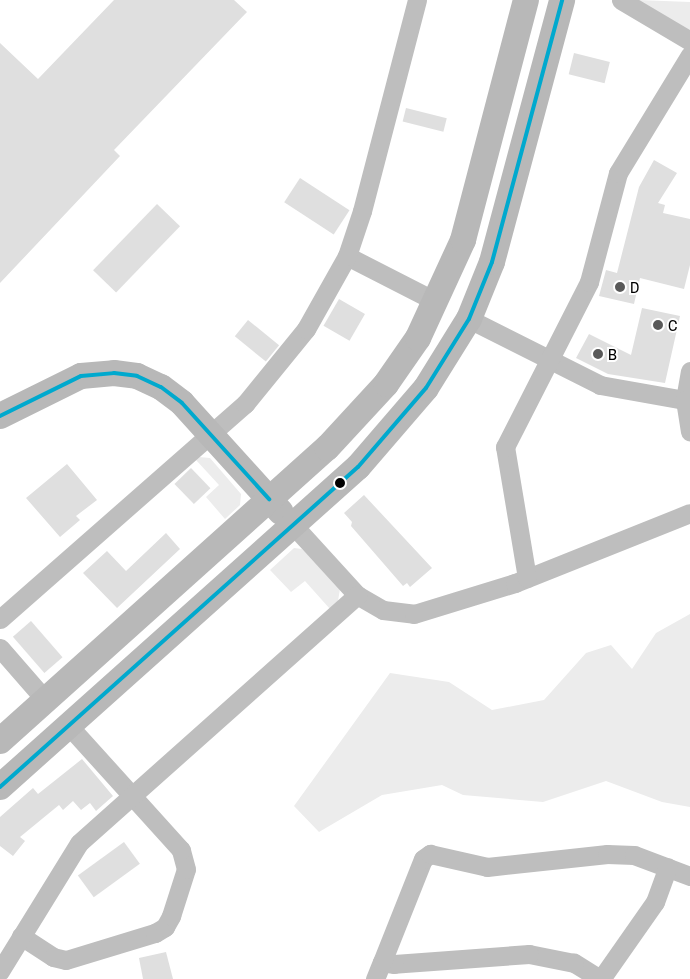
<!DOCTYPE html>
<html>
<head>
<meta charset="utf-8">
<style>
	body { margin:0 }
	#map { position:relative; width:690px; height:979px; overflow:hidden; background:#fff; font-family:"Archivo Narrow",sans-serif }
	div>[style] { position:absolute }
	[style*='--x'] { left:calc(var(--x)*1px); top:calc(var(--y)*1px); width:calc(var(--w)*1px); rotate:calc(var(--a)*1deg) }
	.green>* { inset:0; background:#ececec }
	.building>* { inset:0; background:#dfdfdf; transform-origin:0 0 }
	.street>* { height:19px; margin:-9.5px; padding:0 9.5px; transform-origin:9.5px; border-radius:9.5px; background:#bebebe }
	.secondary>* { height:26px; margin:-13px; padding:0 13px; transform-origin:13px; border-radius:13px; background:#b8b8b8 }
	.bus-1>* { height:4px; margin:-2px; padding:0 2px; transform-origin:2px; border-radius:2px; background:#00a9ce }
	.dots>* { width:14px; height:14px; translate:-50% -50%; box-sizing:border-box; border:2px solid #fff; border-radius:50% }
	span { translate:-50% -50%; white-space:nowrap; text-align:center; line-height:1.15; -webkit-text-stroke:4px #fff; paint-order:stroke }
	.poi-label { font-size:16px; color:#000 }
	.left { translate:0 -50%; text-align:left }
</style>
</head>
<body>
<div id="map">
	<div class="green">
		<i style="clip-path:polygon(638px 0,690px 2px,690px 32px)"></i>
		<i style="clip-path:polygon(199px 457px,210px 458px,241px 494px,240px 505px,225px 519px,206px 497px,219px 485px,196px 460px)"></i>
		<i style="clip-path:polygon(294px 548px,302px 549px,340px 589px,338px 601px,330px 609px,305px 581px,291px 592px,270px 570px)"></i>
		<i style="clip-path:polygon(690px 614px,690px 807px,662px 802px,606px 781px,543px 802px,463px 795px,442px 785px,382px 795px,319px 832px,294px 806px,390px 673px,449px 682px,492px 710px,544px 700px,586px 653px,611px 645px,632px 669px,656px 633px)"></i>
	</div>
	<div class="building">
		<i style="clip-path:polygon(114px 0,234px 0,247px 12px,114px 150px,120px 156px,0 283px,0 43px,38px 79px)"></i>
		<i style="left:574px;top:53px;width:37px;height:22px;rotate:14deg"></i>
		<i style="left:406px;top:108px;width:42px;height:14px;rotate:14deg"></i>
		<i style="clip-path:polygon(654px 160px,677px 173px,658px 203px,665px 205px,663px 213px,690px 219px,690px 265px,684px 289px,640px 278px,634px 304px,599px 296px,606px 270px,617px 273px,639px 187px)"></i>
		<i style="left:300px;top:178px;width:59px;height:29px;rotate:33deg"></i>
		<i style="left:157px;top:204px;width:32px;height:92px;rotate:44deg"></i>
		<i style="left:339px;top:299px;width:30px;height:31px;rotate:30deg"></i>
		<i style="clip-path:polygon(642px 308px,680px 316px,665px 383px,608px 374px,576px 358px,589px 334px,631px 355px)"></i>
		<i style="left:248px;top:320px;width:40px;height:21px;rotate:39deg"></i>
		<i style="clip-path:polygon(67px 464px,97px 500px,76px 516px,80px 520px,60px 537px,26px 498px)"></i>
		<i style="left:191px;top:468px;width:28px;height:23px;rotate:46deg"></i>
		<i style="clip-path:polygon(364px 495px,432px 568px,410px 587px,407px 583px,403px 586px,351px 526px,352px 522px,344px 513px)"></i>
		<i style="clip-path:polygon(166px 533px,180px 549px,117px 608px,83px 573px,107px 551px,126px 571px)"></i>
		<i style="left:31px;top:621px;width:48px;height:24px;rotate:49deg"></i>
		<i style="clip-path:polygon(82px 759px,113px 796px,96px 811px,90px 803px,81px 810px,73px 801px,63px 810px,59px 805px,20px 837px,25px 841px,13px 856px,0 846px,0 817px,33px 788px,38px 794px)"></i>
		<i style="left:124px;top:842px;width:27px;height:57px;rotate:54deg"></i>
		<i style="clip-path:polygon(166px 952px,173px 979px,143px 979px,139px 958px)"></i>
	</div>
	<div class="street">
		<i style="--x:621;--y:0;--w:80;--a:30.7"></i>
		<i style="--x:347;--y:256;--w:101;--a:27.1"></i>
		<i style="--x:469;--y:319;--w:147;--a:26.7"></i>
		<i style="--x:600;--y:385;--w:91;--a:10.1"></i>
		<i style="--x:690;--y:371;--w:29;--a:100"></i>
		<i style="--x:685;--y:400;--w:32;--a:81"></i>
		<i style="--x:294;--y:526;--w:93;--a:47.6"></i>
		<i style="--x:357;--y:595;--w:30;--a:30"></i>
		<i style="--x:383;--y:610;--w:31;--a:7"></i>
		<i style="--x:414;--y:614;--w:106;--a:-17.1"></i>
		<i style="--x:515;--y:583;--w:188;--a:-21.8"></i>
		<i style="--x:527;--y:578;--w:133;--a:-99.5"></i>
		<i style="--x:505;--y:447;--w:185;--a:-63"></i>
		<i style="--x:589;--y:282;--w:113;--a:-75.1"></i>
		<i style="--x:618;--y:173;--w:138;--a:-58.6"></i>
		<i style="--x:0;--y:619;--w:326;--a:-41.3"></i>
		<i style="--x:245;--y:404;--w:97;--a:-50.9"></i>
		<i style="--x:306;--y:329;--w:84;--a:-60.7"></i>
		<i style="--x:347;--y:256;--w:47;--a:-71.6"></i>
		<i style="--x:362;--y:211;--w:218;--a:-75.4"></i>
		<i style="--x:0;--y:648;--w:70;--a:49"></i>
		<i style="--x:21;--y:936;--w:38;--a:33"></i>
		<i style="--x:53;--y:957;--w:13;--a:13"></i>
		<i style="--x:66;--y:960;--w:93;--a:-16.9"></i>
		<i style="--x:155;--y:933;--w:12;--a:-31"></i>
		<i style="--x:165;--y:927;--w:13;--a:-61"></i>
		<i style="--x:171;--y:916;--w:49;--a:-72.3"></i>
		<i style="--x:186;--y:869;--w:20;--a:-105"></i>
		<i style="--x:181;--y:850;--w:167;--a:-132.1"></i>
		<i style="--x:0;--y:971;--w:150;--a:-58.3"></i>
		<i style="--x:79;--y:843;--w:373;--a:-41.7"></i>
		<i style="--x:375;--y:979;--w:18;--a:-68"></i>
		<i style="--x:600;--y:979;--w:31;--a:-148"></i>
		<i style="--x:574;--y:963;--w:46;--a:-168.7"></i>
		<i style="--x:529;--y:954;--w:135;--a:175.8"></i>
		<i style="--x:394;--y:964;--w:12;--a:-171"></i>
		<i style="--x:382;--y:962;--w:111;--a:-68.3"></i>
		<i style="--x:423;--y:859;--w:9;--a:-36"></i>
		<i style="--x:430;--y:854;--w:58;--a:12.8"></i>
		<i style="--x:487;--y:867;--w:121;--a:-6.2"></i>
		<i style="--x:607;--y:854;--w:27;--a:2"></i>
		<i style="--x:634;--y:855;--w:60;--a:20.6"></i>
		<i style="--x:601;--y:979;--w:94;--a:-55"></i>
		<i style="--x:655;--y:902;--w:37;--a:-70"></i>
	</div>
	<div class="secondary">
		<i style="--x:0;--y:416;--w:90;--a:-26.3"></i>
		<i style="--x:81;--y:376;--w:33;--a:-5"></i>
		<i style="--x:114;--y:373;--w:23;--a:7"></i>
		<i style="--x:137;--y:376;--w:26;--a:25"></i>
		<i style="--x:161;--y:387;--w:26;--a:37"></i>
		<i style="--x:182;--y:403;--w:147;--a:47.8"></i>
		<i style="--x:0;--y:741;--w:439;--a:-41.9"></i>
		<i style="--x:327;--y:448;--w:87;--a:-47.3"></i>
		<i style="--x:386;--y:384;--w:56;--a:-55.2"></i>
		<i style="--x:418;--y:338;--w:108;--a:-65.3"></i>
		<i style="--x:463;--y:240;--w:248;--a:-75.3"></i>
		<i style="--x:0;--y:787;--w:480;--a:-41.8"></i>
		<i style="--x:358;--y:467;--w:104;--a:-49.3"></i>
		<i style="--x:426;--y:388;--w:81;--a:-58.1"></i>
		<i style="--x:469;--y:319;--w:61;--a:-68"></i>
		<i style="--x:492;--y:262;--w:271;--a:-75"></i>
	</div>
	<div class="bus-1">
		<i style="--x:0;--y:416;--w:90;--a:-26.3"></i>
		<i style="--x:81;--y:376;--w:33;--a:-5"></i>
		<i style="--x:114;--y:373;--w:23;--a:7"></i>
		<i style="--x:137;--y:376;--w:26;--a:25"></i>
		<i style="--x:161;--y:387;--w:26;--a:37"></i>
		<i style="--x:182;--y:403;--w:130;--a:47.8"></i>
		<i style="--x:0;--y:787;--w:480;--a:-41.8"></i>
		<i style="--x:358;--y:467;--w:104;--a:-49.3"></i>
		<i style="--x:426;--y:388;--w:81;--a:-58.1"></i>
		<i style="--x:469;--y:319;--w:61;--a:-68"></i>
		<i style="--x:492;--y:262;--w:271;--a:-75"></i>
	</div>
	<div class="dots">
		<i style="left:620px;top:287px;background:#595959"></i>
		<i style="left:658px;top:325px;background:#595959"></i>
		<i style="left:598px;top:354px;background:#595959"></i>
		<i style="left:340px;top:483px;background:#000"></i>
	</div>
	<div class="poi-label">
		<span class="left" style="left:630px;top:287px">D</span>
		<span class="left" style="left:668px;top:325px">C</span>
		<span class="left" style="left:608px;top:354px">B</span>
	</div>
</div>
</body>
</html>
